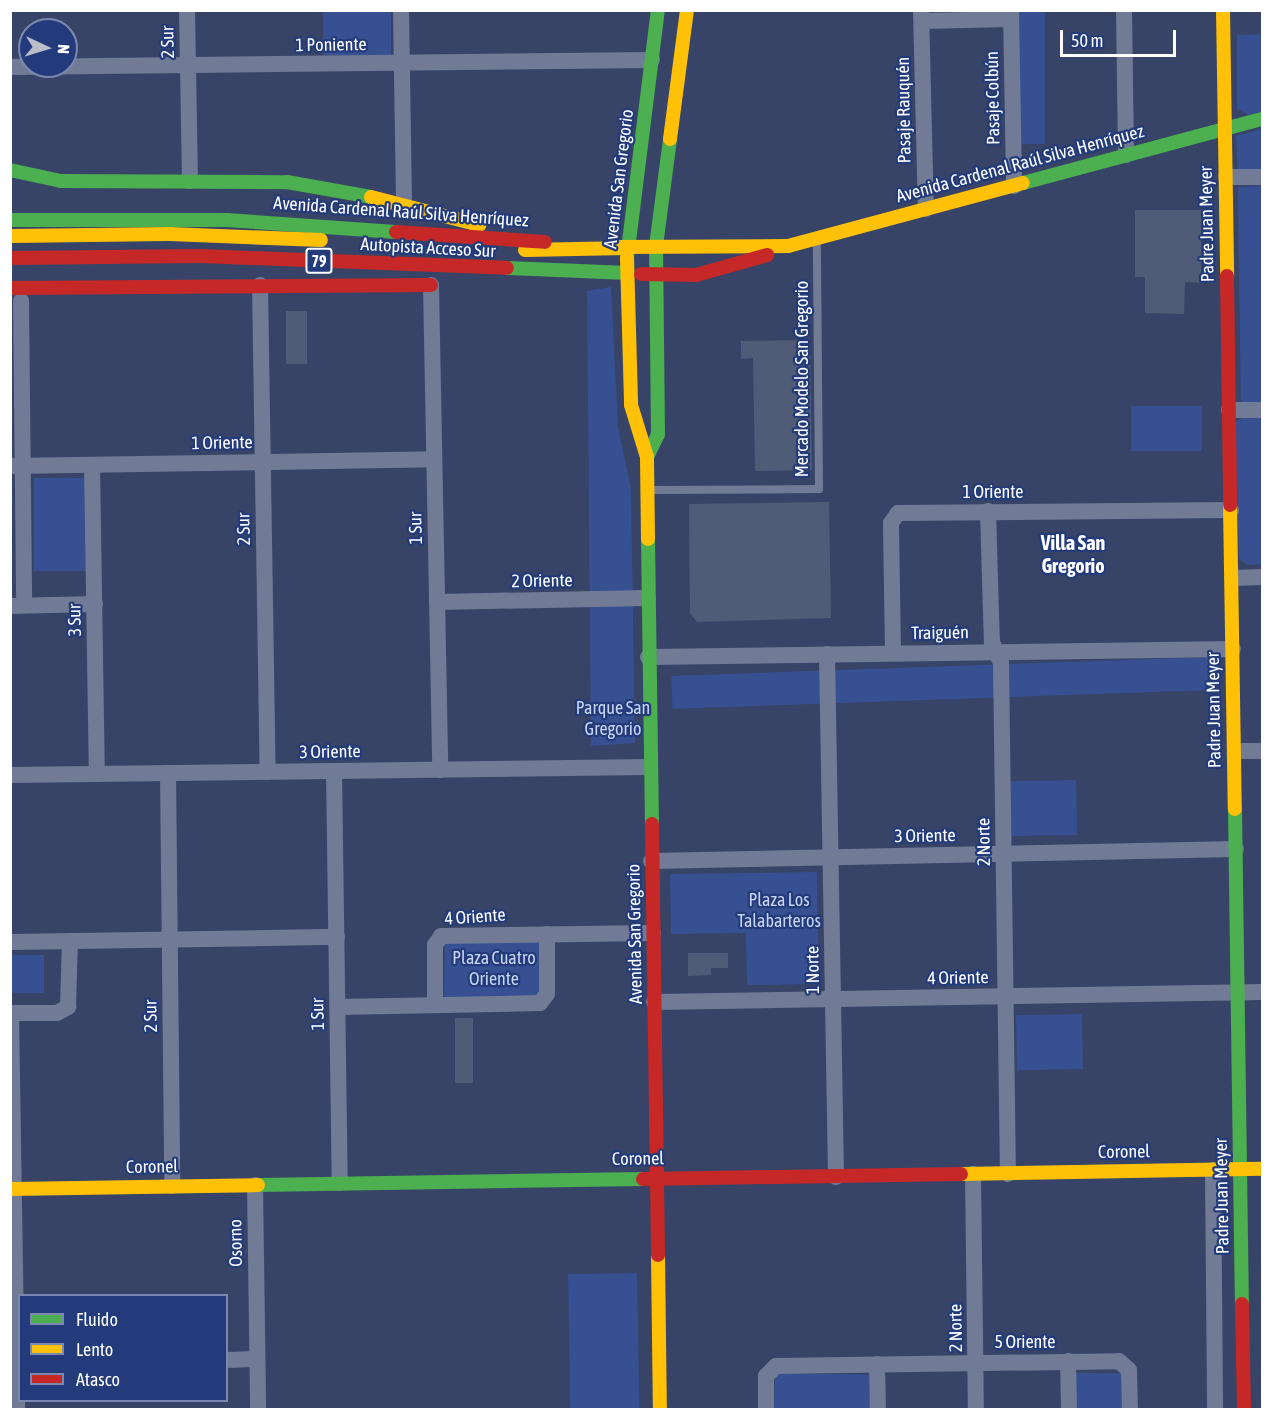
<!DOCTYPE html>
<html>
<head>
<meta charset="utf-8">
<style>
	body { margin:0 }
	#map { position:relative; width:1273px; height:1420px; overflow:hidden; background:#374467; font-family:"Asap Condensed",sans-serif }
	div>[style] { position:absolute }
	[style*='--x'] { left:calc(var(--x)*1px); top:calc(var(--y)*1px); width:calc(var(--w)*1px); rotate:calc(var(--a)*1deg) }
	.green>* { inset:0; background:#365092; transform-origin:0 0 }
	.building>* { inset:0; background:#505b77; transform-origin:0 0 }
	.lane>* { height:8px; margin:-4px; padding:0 4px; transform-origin:4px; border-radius:4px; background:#717b96 }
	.street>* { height:16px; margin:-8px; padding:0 8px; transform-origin:8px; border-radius:8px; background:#717b96 }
	.fast>* { height:14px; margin:-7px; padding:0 7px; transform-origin:7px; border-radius:7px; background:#4caf50 }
	.slow>* { height:14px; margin:-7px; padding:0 7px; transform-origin:7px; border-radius:7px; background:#ffc107 }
	.jam>* { height:14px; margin:-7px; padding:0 7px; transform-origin:7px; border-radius:7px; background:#c62828 }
	span { translate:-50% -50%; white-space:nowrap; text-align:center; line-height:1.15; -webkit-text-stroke:4.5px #233b7b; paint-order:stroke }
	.shield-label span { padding:2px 4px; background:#233b7b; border:2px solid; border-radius:4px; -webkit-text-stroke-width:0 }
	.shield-label { font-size:16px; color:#fff; font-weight:700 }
	.street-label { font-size:18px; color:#fff }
	.park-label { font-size:18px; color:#c9d5f4 }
	.neighbourhood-label { font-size:20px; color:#fff; font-weight:700 }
	.frame { position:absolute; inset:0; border:12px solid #fff; pointer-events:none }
	.legend { position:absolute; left:18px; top:1294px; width:210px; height:108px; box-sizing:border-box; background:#233b7b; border:2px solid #7b89b0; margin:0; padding:8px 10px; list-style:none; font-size:18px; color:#fff }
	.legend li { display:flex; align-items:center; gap:12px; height:30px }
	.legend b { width:30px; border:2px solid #7b89b0 }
	.north { position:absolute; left:18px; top:18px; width:60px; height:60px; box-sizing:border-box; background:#233b7b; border:2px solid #7b89b0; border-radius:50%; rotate:94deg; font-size:16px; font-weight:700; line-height:24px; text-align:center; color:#fff }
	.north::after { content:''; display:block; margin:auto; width:21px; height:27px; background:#b9beca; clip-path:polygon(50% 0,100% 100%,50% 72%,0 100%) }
	.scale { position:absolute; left:1060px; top:30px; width:116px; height:27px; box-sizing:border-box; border:3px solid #fff; border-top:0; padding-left:8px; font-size:18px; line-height:21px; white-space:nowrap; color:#fff; -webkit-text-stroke:4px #233b7b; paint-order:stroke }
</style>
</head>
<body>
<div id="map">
	<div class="green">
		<i style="left:323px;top:11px;width:68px;height:44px"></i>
		<i style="left:1018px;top:11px;width:27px;height:133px"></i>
		<i style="clip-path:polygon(1262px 34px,1262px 111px,1249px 115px,1237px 109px,1237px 35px)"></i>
		<i style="clip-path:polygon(1262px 129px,1262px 173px,1238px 174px,1236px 136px)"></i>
		<i style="clip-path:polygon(1262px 186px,1262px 564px,1248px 565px,1239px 559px,1235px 422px,1241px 419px,1238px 187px)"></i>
		<i style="clip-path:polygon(611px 287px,618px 427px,631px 489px,635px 743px,591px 746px,587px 291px)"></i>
		<i style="left:1202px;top:406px;width:45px;height:71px;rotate:90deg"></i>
		<i style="left:34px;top:478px;width:53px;height:93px"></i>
		<i style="left:1212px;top:657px;width:33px;height:541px;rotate:88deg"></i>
		<i style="left:1076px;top:780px;width:55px;height:66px;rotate:89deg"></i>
		<i style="clip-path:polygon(817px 872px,819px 984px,747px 985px,746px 933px,671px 934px,670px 874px)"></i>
		<i style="clip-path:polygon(445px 940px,543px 941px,543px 993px,536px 998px,444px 999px)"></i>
		<i style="left:11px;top:955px;width:33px;height:38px"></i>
		<i style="left:1082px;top:1014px;width:55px;height:66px;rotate:89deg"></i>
		<i style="left:637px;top:1273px;width:136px;height:69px;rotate:89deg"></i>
		<i style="left:775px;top:1373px;width:96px;height:37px;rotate:1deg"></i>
		<i style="left:1123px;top:1373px;width:36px;height:48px;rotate:90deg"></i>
	</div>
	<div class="building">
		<i style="clip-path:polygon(1135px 210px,1201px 210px,1201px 283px,1185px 282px,1184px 314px,1145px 313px,1145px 277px,1135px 277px)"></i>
		<i style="left:286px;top:311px;width:21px;height:53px"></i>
		<i style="clip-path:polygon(810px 340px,812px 470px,755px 471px,753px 358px,741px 359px,741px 341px)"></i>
		<i style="clip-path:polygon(829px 502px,831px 618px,697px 622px,690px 613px,689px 504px)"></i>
		<i style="clip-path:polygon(688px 953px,728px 953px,728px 968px,711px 968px,711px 975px,688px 976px)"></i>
		<i style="left:455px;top:1018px;width:18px;height:65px"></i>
	</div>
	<div class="lane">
		<i style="--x:648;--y:490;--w:171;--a:-0.3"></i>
		<i style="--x:819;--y:489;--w:249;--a:-90.5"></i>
	</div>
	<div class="street">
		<i style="--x:187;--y:10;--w:171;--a:89"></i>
		<i style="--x:401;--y:10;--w:196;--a:89.1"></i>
		<i style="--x:921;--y:10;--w:199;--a:88.6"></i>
		<i style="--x:1011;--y:10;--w:176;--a:89"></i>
		<i style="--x:1124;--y:10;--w:145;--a:89.2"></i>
		<i style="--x:922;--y:21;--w:89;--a:-1.3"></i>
		<i style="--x:10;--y:67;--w:642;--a:-0.62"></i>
		<i style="--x:1226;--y:177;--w:36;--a:0"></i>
		<i style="--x:260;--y:285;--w:487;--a:89.1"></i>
		<i style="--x:431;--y:285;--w:485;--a:88.9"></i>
		<i style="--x:21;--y:301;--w:304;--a:89.4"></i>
		<i style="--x:1229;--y:410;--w:33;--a:0"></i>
		<i style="--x:92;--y:465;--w:309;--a:89.1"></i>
		<i style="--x:10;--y:466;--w:424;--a:-0.9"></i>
		<i style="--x:988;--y:511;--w:131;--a:88.3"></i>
		<i style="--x:992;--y:642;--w:23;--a:67"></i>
		<i style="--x:1001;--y:663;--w:511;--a:89.22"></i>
		<i style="--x:1232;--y:578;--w:30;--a:-2"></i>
		<i style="--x:437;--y:602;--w:211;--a:-1.1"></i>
		<i style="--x:10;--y:606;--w:85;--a:-1.3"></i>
		<i style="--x:893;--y:653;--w:130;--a:-90.9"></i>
		<i style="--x:891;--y:523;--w:12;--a:-55"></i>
		<i style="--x:898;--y:513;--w:333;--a:-0.5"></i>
		<i style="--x:827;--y:654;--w:523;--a:89.01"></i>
		<i style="--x:648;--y:657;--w:585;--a:-0.78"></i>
		<i style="--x:1235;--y:751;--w:27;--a:0"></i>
		<i style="--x:334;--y:771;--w:412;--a:89.2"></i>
		<i style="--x:168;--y:773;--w:413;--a:89.4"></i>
		<i style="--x:10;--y:775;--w:640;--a:-0.72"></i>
		<i style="--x:651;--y:861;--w:585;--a:-1.18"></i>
		<i style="--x:10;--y:942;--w:327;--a:-0.9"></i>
		<i style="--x:654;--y:1002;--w:608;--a:-0.94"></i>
		<i style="--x:435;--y:1005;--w:60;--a:-90"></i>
		<i style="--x:435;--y:945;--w:11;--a:-56"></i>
		<i style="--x:441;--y:936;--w:212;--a:-0.8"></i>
		<i style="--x:338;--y:1007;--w:202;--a:-1.1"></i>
		<i style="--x:540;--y:1003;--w:11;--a:-52"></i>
		<i style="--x:547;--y:994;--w:60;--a:-90"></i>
		<i style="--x:10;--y:1013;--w:47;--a:0"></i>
		<i style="--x:57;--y:1013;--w:13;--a:-29"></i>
		<i style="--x:68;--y:1007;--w:66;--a:-88.3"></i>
		<i style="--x:11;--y:1013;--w:397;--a:89.1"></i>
		<i style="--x:1213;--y:1170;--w:240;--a:89.5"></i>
		<i style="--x:973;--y:1174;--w:236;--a:89.3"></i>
		<i style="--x:255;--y:1185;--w:225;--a:89.2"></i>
		<i style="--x:226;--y:1360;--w:31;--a:-2"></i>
		<i style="--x:1068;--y:1361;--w:49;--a:88.8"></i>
		<i style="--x:877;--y:1364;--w:46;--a:88.8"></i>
		<i style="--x:766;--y:1410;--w:34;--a:-90"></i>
		<i style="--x:766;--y:1376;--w:14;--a:-45"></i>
		<i style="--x:776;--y:1366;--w:343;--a:-0.8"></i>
		<i style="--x:1119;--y:1361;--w:13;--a:42"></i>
		<i style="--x:1129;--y:1370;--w:40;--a:88.6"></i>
	</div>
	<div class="fast">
		<i style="--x:10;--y:170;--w:52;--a:12.2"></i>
		<i style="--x:61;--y:181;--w:226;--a:0.3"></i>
		<i style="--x:287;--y:182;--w:85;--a:10.1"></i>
		<i style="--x:1023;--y:183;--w:247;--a:-15"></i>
		<i style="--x:10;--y:220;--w:217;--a:0"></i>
		<i style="--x:227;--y:220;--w:169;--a:4.1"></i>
		<i style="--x:627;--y:258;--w:250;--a:-82.9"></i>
		<i style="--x:507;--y:268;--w:121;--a:2.4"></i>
		<i style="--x:647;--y:457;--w:25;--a:-64"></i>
		<i style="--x:658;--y:434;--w:188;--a:-90.6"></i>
		<i style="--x:656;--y:246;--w:108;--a:-82.5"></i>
		<i style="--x:648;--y:539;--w:285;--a:89.2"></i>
		<i style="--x:1235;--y:809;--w:495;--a:89.2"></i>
		<i style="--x:258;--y:1185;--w:385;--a:-0.9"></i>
	</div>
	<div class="slow">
		<i style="--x:1223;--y:10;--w:266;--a:89.1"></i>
		<i style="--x:670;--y:139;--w:130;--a:-82.5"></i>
		<i style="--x:371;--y:197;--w:112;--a:14.5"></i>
		<i style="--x:10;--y:236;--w:160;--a:-0.7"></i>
		<i style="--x:170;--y:234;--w:151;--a:2.3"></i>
		<i style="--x:614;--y:247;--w:174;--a:-0.3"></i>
		<i style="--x:788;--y:246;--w:243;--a:-15"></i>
		<i style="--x:525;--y:250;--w:102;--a:-1.1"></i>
		<i style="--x:627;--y:258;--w:147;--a:88.4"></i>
		<i style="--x:631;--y:405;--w:54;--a:72.9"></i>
		<i style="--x:647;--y:457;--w:82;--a:89.3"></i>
		<i style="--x:1230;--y:505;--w:304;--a:89.1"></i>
		<i style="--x:961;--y:1174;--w:301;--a:-1"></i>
		<i style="--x:10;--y:1189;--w:248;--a:-0.9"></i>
		<i style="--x:658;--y:1255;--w:155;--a:89.3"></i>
	</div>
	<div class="jam">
		<i style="--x:396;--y:232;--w:149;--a:3.8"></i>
		<i style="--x:10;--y:258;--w:190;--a:-0.6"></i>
		<i style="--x:200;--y:256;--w:307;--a:2.2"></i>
		<i style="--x:641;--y:274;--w:55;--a:1"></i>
		<i style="--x:696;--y:275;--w:74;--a:-15.7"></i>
		<i style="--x:1227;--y:276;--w:229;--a:89.2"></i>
		<i style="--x:10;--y:288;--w:421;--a:-0.4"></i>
		<i style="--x:652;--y:824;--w:431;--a:89.2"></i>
		<i style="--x:643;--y:1179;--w:318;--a:-0.9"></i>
		<i style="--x:1242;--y:1304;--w:106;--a:88.9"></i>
	</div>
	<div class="shield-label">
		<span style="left:319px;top:261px">79</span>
	</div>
	<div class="street-label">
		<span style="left:168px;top:42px;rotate:-91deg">2 Sur</span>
		<span style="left:331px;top:45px;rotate:-1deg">1 Poniente</span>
		<span style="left:993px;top:98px;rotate:-91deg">Pasaje Colbún</span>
		<span style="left:904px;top:110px;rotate:-91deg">Pasaje Rauquén</span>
		<span style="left:1020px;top:164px;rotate:-15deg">Avenida Cardenal Raúl Silva Henríquez</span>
		<span style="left:619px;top:179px;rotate:-83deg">Avenida San Gregorio</span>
		<span style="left:401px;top:212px;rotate:4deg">Avenida Cardenal Raúl Silva Henríquez</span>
		<span style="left:1207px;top:224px;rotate:-91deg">Padre Juan Meyer</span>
		<span style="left:428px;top:248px;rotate:3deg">Autopista Acceso Sur</span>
		<span style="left:802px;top:379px;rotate:-90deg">Mercado Modelo San Gregorio</span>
		<span style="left:222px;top:443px;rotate:-1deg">1 Oriente</span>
		<span style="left:993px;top:492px">1 Oriente</span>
		<span style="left:416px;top:528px;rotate:-91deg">1 Sur</span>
		<span style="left:244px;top:529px;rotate:-91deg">2 Sur</span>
		<span style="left:542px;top:581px;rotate:-1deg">2 Oriente</span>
		<span style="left:75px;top:620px;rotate:-91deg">3 Sur</span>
		<span style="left:940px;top:633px;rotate:-1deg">Traiguén</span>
		<span style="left:1214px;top:710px;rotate:-91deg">Padre Juan Meyer</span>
		<span style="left:330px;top:752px;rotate:-1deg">3 Oriente</span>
		<span style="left:925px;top:836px;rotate:-1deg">3 Oriente</span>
		<span style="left:984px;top:842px;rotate:-91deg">2 Norte</span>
		<span style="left:475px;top:917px;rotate:-4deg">4 Oriente</span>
		<span style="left:635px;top:934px;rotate:-91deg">Avenida San Gregorio</span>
		<span style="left:813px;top:970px;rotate:-91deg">1 Norte</span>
		<span style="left:958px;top:978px;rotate:-1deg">4 Oriente</span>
		<span style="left:318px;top:1014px;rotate:-91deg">1 Sur</span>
		<span style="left:151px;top:1016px;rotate:-91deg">2 Sur</span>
		<span style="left:1124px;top:1152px;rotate:-1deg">Coronel</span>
		<span style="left:638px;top:1159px;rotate:-1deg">Coronel</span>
		<span style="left:152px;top:1167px;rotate:-1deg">Coronel</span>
		<span style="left:1222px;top:1196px;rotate:-91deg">Padre Juan Meyer</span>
		<span style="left:236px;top:1243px;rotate:-91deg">Osorno</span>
		<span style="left:956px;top:1328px;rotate:-91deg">2 Norte</span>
		<span style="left:1025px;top:1342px">5 Oriente</span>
	</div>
	<div class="park-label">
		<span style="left:613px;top:719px">Parque San<br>Gregorio</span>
		<span style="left:779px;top:911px">Plaza Los<br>Talabarteros</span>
		<span style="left:494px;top:969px">Plaza Cuatro<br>Oriente</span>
	</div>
	<div class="neighbourhood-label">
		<span style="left:1073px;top:554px">Villa San<br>Gregorio</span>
	</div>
	<div class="frame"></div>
	<ul class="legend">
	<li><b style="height:8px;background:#4caf50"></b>Fluido</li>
	<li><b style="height:8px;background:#ffc107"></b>Lento</li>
	<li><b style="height:8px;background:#c62828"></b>Atasco</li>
	</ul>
	<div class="north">N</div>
	<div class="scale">50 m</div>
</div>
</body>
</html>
